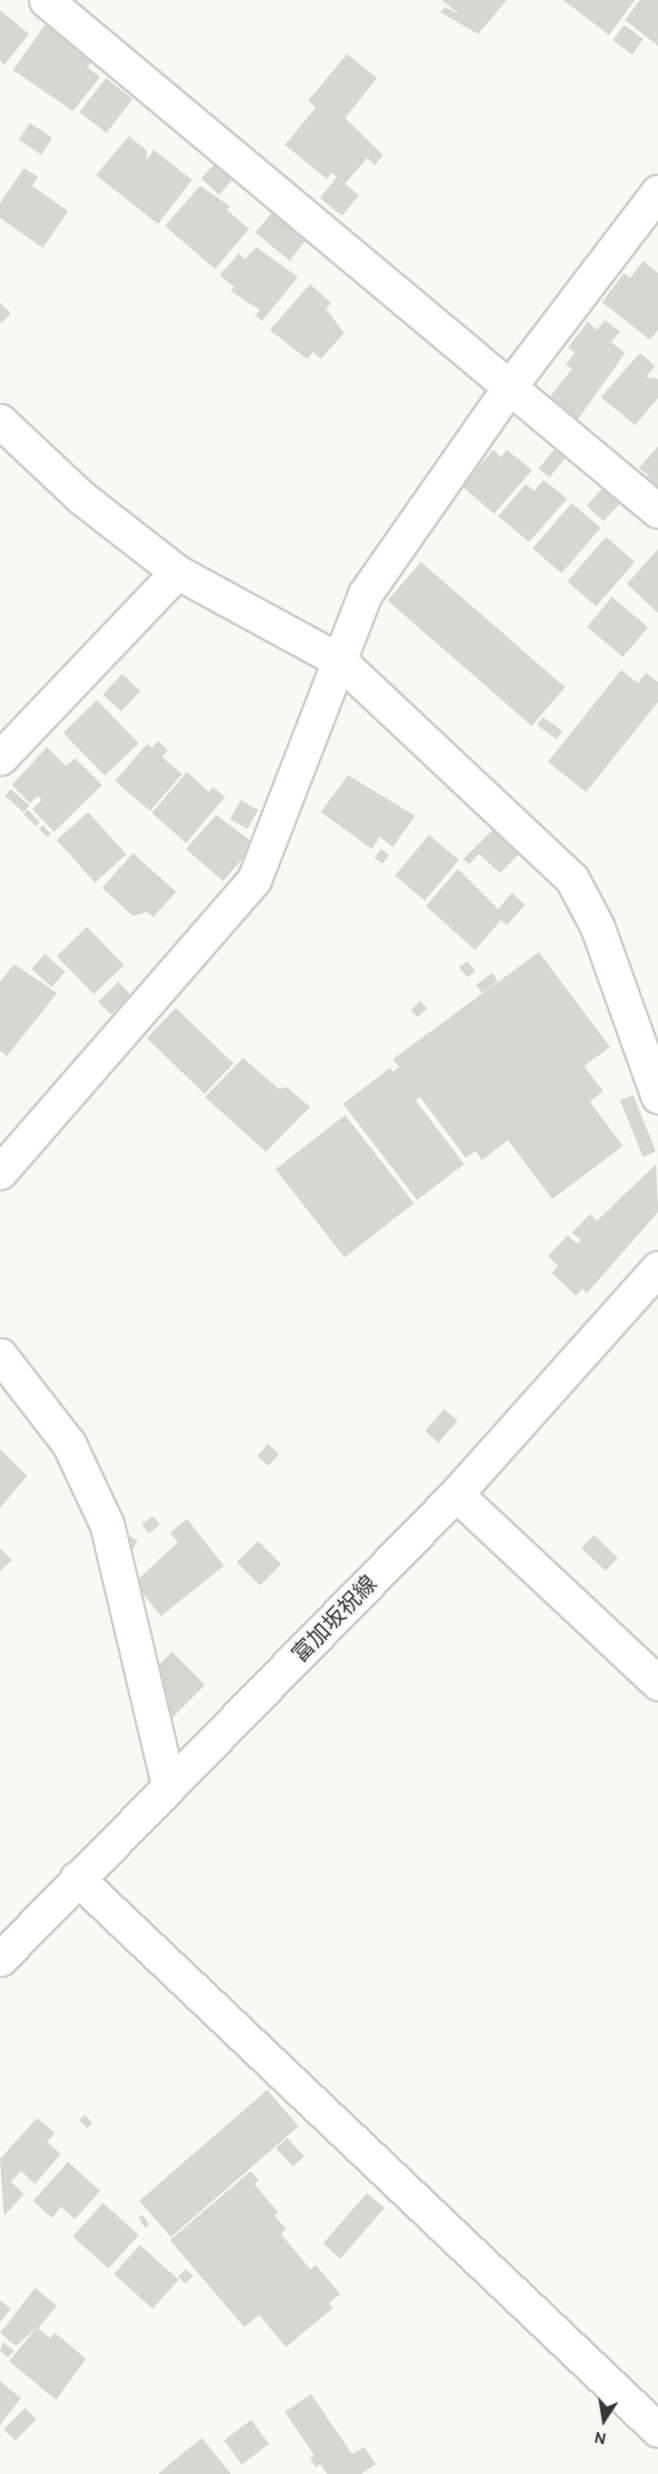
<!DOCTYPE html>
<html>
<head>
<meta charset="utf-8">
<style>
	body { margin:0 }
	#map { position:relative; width:658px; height:2474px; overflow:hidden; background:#f8f9f3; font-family:Cabin,"Noto Sans JP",sans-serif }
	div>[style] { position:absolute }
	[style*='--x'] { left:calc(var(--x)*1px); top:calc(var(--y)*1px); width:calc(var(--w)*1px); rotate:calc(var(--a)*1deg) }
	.building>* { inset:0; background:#d6d7d1; transform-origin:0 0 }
	.roads { filter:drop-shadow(2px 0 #cecfc9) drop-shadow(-2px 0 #cecfc9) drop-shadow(0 2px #cecfc9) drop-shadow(0 -2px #cecfc9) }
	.minor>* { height:33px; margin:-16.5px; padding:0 16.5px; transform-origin:16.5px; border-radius:16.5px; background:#fff }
	.secondary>* { height:33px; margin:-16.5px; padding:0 16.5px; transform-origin:16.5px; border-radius:16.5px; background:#fff }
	span { translate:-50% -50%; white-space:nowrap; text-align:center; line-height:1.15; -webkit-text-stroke:5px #f8f9f3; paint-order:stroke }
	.street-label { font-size:22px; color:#373735 }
	.north { position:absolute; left:574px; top:2390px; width:60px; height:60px; -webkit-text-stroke:4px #f8f9f3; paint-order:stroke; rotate:192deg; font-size:16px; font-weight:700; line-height:24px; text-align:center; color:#373735 }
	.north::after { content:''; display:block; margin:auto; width:21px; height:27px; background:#373735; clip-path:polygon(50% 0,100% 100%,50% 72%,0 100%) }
</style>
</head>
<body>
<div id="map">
	<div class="building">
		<i style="clip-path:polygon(442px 0,507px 0,478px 34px,440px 12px,445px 7px,460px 15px)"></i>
		<i style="clip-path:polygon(563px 0,635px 0,609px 35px)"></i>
		<i style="clip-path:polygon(640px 0,658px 0,658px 46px,625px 20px)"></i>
		<i style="clip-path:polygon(0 10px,29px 34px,4px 65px,0 61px)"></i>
		<i style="clip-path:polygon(49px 19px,80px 44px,76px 48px,92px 61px,87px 67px,100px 77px,73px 111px,13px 70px)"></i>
		<i style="left:624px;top:25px;width:24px;height:19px;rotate:36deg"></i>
		<i style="clip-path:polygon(347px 54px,377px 78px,345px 118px,383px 155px,375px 165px,367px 158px,345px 184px,359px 195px,342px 216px,320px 198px,337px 177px,332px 173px,327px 179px,285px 145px,316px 107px,308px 101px)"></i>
		<i style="left:106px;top:78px;width:34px;height:43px;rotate:38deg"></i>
		<i style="left:30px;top:123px;width:27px;height:20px;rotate:34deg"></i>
		<i style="clip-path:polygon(129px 136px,147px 151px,146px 160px,154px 150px,192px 180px,158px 224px,96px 175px)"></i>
		<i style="left:218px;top:160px;width:24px;height:25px;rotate:42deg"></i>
		<i style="clip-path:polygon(24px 168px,38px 177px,32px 186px,68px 211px,43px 248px,0 218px,0 203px)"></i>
		<i style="clip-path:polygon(200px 186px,230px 206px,227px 210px,249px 229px,215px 269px,165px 226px)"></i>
		<i style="left:273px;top:211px;width:44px;height:28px;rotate:39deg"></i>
		<i style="clip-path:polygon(256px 247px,298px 277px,262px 321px,255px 315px,260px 310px,231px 291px,234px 287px,220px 275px,239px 253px,245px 259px)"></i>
		<i style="clip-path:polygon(643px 261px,658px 273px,658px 330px,650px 340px,602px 302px,624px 273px,630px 278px)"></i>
		<i style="clip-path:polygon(310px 284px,331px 303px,326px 309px,344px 333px,321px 359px,313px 352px,307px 359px,270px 330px)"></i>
		<i style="clip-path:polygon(0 302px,11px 314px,1px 323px,0 322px)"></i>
		<i style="clip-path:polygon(605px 320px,620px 332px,611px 342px,625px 353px,576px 422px,548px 399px,572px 369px,566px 364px,575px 353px,568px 347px,588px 322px,597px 330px)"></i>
		<i style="clip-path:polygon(640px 353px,655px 366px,646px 377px,658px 379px,658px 398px,635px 425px,601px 397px)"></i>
		<i style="left:557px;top:446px;width:14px;height:29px;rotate:39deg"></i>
		<i style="clip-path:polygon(658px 446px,658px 493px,643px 481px,648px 475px,639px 468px)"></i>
		<i style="clip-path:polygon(493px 450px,501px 457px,507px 450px,532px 470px,494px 514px,462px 486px)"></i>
		<i style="clip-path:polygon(544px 480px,567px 499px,529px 542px,498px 516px,526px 484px,534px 491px)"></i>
		<i style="left:603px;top:488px;width:23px;height:24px;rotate:43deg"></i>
		<i style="left:572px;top:503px;width:38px;height:60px;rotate:41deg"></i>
		<i style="left:606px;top:537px;width:38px;height:59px;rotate:41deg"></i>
		<i style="clip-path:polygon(658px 549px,658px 613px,627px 584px)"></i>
		<i style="left:421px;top:562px;width:191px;height:51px;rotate:41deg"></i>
		<i style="left:612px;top:597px;width:47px;height:39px;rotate:40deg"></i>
		<i style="clip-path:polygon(621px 670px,638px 683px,646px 673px,658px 682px,658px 702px,586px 792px,548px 762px)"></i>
		<i style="left:122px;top:674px;width:25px;height:28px;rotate:43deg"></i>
		<i style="left:97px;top:700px;width:60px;height:47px;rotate:46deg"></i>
		<i style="left:543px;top:717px;width:24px;height:10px;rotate:36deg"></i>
		<i style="clip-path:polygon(158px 741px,168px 750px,162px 757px,182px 774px,150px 811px,115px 781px,147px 744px,152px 748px)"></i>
		<i style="clip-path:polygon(47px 747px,66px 766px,75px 758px,102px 785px,54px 832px,32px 809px,42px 800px,38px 796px,30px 803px,12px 785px)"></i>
		<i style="clip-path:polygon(187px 772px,209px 792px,213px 787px,225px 797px,186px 843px,152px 813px)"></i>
		<i style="clip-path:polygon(348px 775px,415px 816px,393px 847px,380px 837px,372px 849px,321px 812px)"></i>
		<i style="left:11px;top:789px;width:25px;height:9px;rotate:42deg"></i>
		<i style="left:241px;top:800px;width:20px;height:22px;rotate:30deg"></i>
		<i style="left:28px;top:810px;width:17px;height:6px;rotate:45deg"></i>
		<i style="left:88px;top:812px;width:57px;height:42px;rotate:48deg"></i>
		<i style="clip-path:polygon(216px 815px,251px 841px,246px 846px,251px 849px,223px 881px,186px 849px)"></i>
		<i style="clip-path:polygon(43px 825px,51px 834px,48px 837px,39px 829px)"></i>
		<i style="clip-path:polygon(496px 827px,522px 851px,500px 873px,479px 854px,469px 864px,463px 859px)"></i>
		<i style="left:429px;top:835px;width:39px;height:53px;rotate:40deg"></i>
		<i style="left:381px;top:849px;width:10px;height:11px;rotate:37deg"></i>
		<i style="clip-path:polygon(133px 853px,176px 892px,153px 917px,147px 912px,133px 916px,102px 888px)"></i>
		<i style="clip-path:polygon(458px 869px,498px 909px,512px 893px,525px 905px,507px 925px,501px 920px,475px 950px,426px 906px)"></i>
		<i style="left:87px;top:927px;width:53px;height:42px;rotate:46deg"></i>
		<i style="clip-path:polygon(539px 952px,610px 1047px,584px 1066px,603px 1091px,590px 1102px,623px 1146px,552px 1199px,508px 1140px,482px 1160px,475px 1151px,466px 1158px,420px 1097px,416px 1101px,464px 1164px,417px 1200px,343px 1104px,390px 1068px,393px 1072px,399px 1067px,393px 1059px)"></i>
		<i style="left:45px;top:954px;width:27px;height:20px;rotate:42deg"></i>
		<i style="left:467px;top:961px;width:13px;height:10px;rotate:51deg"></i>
		<i style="clip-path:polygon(14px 964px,57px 993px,7px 1056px,0 1051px,0 982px)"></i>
		<i style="left:492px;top:973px;width:10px;height:20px;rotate:53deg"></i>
		<i style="left:118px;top:982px;width:18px;height:28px;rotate:45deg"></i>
		<i style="left:420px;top:1001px;width:10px;height:13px;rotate:45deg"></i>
		<i style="left:176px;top:1008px;width:80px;height:42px;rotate:44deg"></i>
		<i style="clip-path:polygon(243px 1058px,279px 1089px,287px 1087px,310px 1107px,266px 1152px,205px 1097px)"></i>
		<i style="left:633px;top:1095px;width:61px;height:14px;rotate:68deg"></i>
		<i style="left:345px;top:1115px;width:112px;height:88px;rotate:52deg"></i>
		<i style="clip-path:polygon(656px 1164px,658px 1212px,587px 1293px,582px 1289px,576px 1296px,552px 1273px,558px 1266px,548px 1256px,568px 1235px,577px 1244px,581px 1240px,572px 1233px,590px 1214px,597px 1221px)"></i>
		<i style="left:444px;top:1409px;width:18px;height:29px;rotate:41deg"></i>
		<i style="left:268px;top:1444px;width:15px;height:16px;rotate:42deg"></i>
		<i style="clip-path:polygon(0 1449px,27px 1476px,0 1508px)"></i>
		<i style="left:153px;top:1516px;width:11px;height:14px;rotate:52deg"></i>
		<i style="clip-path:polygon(187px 1519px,224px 1566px,161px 1616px,134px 1583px,178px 1542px,170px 1533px)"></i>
		<i style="left:594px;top:1535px;width:33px;height:18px;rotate:44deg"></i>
		<i style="left:130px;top:1536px;width:9px;height:14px;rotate:32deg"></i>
		<i style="left:258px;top:1541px;width:33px;height:30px;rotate:45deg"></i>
		<i style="clip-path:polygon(0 1548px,12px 1560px,0 1571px)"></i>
		<i style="clip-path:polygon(172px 1652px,205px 1685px,157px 1733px,147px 1677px)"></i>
		<i style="left:267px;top:2090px;width:48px;height:169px;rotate:49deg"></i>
		<i style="clip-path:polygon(85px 2115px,92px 2123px,87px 2128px,79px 2120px)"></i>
		<i style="clip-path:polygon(37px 2118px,55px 2133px,47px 2142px,61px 2154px,35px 2184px,21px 2171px,11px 2182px,24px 2194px,4px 2216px,0 2159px)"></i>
		<i style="left:287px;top:2138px;width:25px;height:15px;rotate:47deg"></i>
		<i style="clip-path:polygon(68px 2162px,100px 2191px,75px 2219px,61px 2207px,52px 2218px,33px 2201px)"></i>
		<i style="clip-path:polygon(251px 2171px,259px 2180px,254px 2184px,278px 2212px,274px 2215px,286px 2229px,281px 2234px,310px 2269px,304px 2274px,316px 2265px,340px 2294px,329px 2303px,333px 2308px,286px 2347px,259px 2315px,244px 2327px,170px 2240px)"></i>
		<i style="left:367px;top:2193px;width:23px;height:67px;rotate:41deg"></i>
		<i style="left:103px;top:2203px;width:48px;height:45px;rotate:42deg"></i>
		<i style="left:143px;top:2215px;width:12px;height:5px;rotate:59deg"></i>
		<i style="left:140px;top:2245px;width:52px;height:39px;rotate:42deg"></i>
		<i style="left:186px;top:2269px;width:10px;height:11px;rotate:45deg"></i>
		<i style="clip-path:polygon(35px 2288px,57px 2306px,38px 2328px,50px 2338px,55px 2333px,86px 2359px,56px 2400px,9px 2361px,37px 2327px,16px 2346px,0 2333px)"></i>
		<i style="clip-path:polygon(0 2300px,11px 2309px,0 2322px)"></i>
		<i style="clip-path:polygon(3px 2342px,14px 2351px,8px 2357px,0 2351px)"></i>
		<i style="clip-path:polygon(0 2381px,21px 2398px,0 2425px)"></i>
		<i style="clip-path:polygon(311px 2394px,352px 2454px,364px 2447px,376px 2464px,361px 2474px,327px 2474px,320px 2464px,316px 2467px,310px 2458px,314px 2455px,285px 2412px)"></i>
		<i style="left:25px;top:2408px;width:16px;height:30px;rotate:45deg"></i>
		<i style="left:251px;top:2420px;width:30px;height:34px;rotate:53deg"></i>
		<i style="clip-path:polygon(202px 2438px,231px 2474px,158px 2474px,172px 2462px)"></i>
	</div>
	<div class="roads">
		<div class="minor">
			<i style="--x:46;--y:0;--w:797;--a:39.86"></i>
			<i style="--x:0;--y:421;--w:112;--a:43.2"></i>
			<i style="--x:82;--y:498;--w:120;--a:37.9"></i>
			<i style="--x:177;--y:572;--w:186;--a:28.6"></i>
			<i style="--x:340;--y:661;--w:318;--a:43.2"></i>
			<i style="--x:572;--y:879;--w:53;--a:62"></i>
			<i style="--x:597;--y:926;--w:181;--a:70.3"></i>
			<i style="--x:0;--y:758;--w:257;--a:-46.4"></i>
			<i style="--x:0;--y:1172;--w:387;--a:-49"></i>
			<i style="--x:254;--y:880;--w:307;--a:-68.8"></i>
			<i style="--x:365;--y:594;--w:254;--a:-55.1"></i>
			<i style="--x:510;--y:386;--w:244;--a:-52.7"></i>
			<i style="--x:0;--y:1355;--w:113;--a:52.2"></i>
			<i style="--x:69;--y:1444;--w:89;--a:64.9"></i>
			<i style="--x:107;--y:1525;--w:269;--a:76.7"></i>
			<i style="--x:456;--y:1494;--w:277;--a:43.1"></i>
			<i style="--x:77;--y:1878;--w:801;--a:43.53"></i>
		</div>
		<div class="secondary">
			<i style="--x:0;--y:1959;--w:651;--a:-45.56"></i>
			<i style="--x:456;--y:1494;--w:303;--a:-48.2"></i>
		</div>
	</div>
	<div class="street-label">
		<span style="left:334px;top:1619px;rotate:-46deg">富加坂祝線</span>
	</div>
	<div class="north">N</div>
</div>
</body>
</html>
